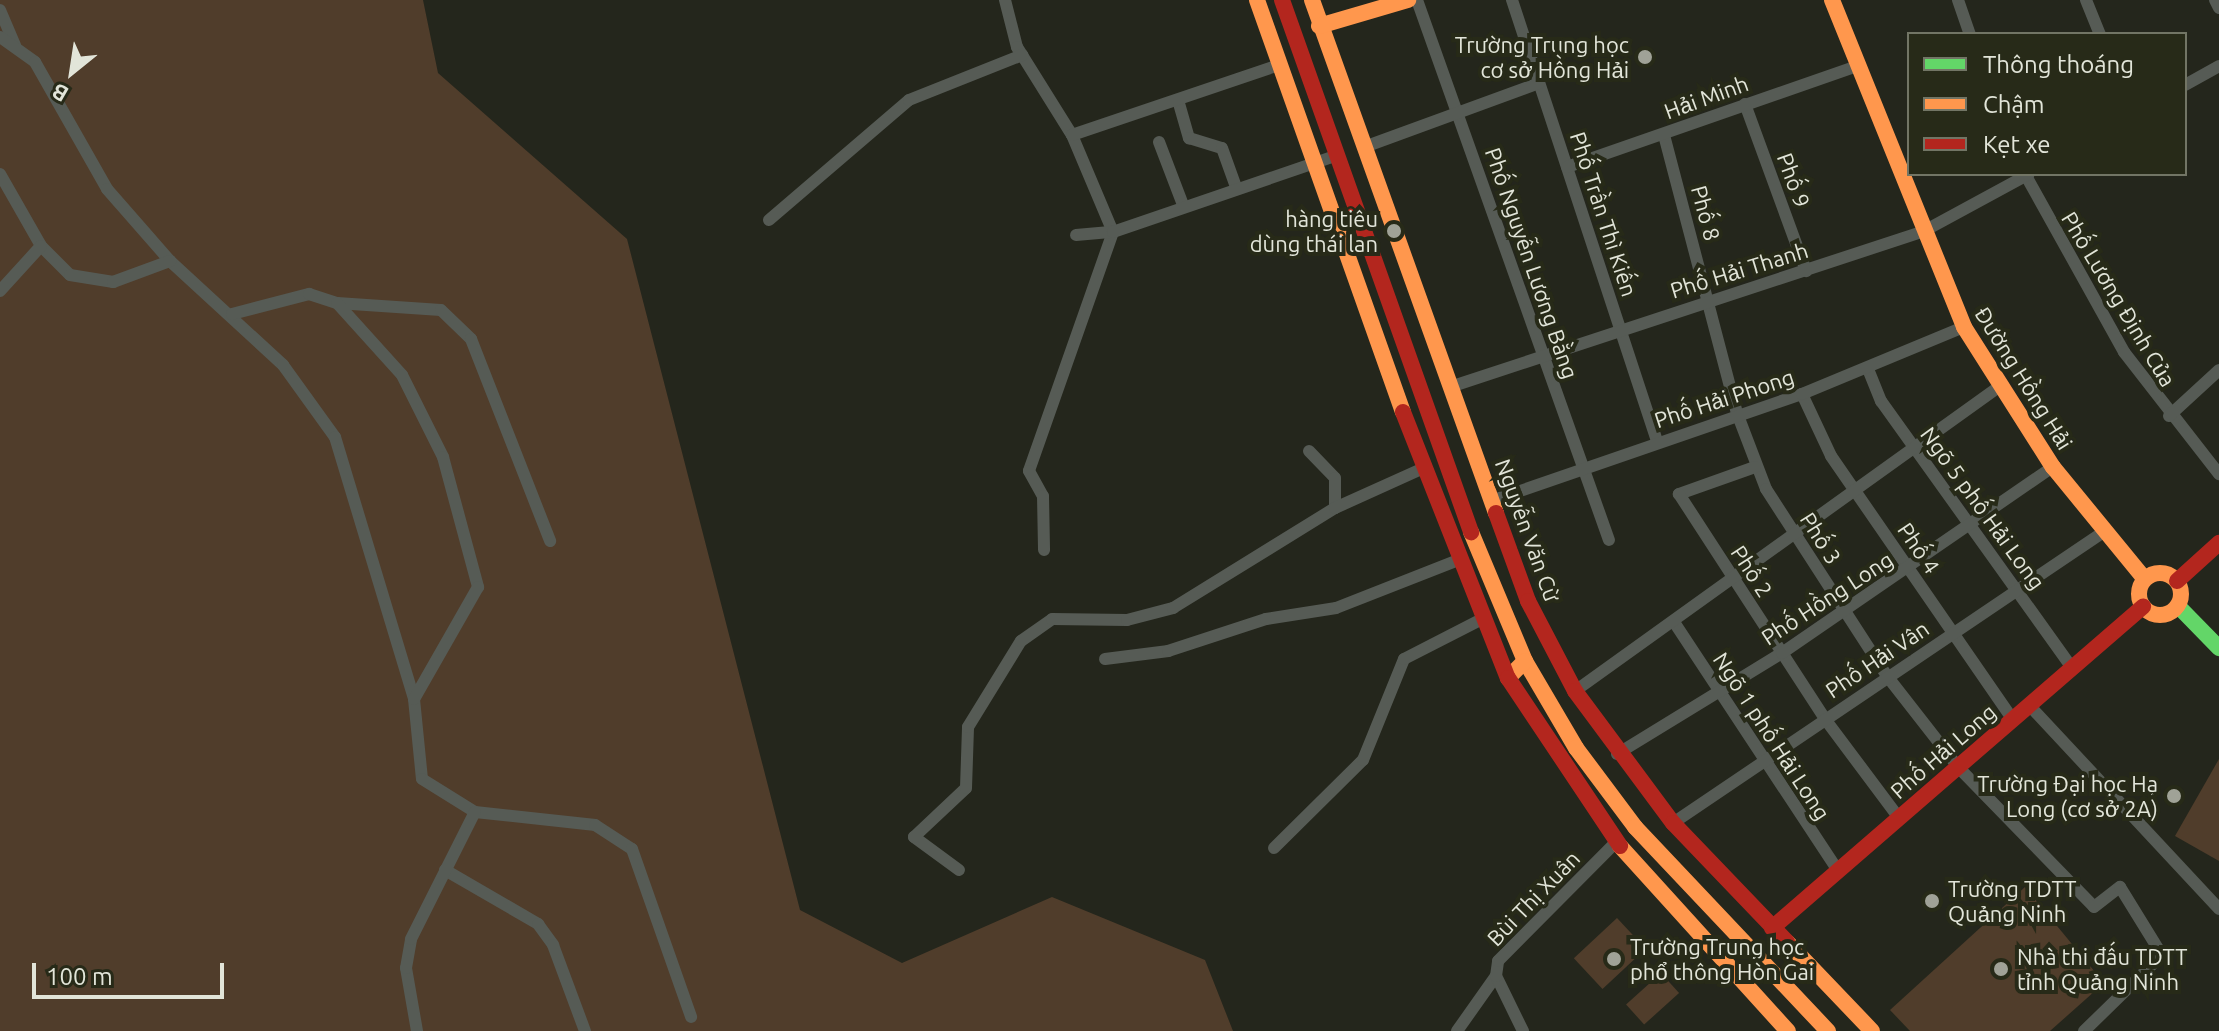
<!DOCTYPE html>
<html>
<head>
<meta charset="utf-8">
<style>
	body { margin:0 }
	#map { position:relative; width:2219px; height:1031px; overflow:hidden; background:#24261c; font-family:Ubuntu,sans-serif }
	div>[style] { position:absolute }
	[style*='--x'] { left:calc(var(--x)*1px); top:calc(var(--y)*1px); width:calc(var(--w)*1px); rotate:calc(var(--a)*1deg) }
	.green>* { inset:0; background:#503d2b; transform-origin:0 0 }
	.street>* { height:12px; margin:-6px; padding:0 6px; transform-origin:6px; border-radius:6px; background:#565b55 }
	.fast>* { height:16px; margin:-8px; padding:0 8px; transform-origin:8px; border-radius:8px; background:#63d668 }
	.slow>* { height:16px; margin:-8px; padding:0 8px; transform-origin:8px; border-radius:8px; background:#ff974d }
	.slow>.ring { margin:-8px; padding:0; box-sizing:content-box; background:none; border:16px solid #ff974d; border-radius:50% }
	.jam>* { height:16px; margin:-8px; padding:0 8px; transform-origin:8px; border-radius:8px; background:#b3261e }
	.dots>* { width:22px; height:22px; translate:-50% -50%; box-sizing:border-box; border:4px solid #272a18; border-radius:50% }
	span { translate:-50% -50%; white-space:nowrap; text-align:center; line-height:1.15; -webkit-text-stroke:8px #272a18; paint-order:stroke }
	.poi-label { font-size:22px; color:#e2e5d9 }
	.right { translate:-100% -50%; text-align:right }
	.left { translate:0 -50%; text-align:left }
	.street-label { font-size:22px; color:#e2e5d9 }
	.legend { position:absolute; left:1907px; top:32px; width:280px; height:144px; box-sizing:border-box; background:#272a18; border:2px solid #727565; margin:0; padding:10px 14px; list-style:none; font-size:24px; color:#e2e5d9 }
	.legend li { display:flex; align-items:center; gap:16px; height:40px }
	.legend b { width:40px; border:2px solid #727565 }
	.north { position:absolute; left:32px; top:32px; width:80px; height:80px; -webkit-text-stroke:6px #272a18; paint-order:stroke; rotate:210deg; font-size:22px; font-weight:700; line-height:32px; text-align:center; color:#e2e5d9 }
	.north::after { content:''; display:block; margin:auto; width:28px; height:36px; background:#e2e5d9; clip-path:polygon(50% 0,100% 100%,50% 72%,0 100%) }
	.scale { position:absolute; left:32px; top:963px; width:192px; height:36px; box-sizing:border-box; border:4px solid #e2e5d9; border-top:0; padding-left:10px; font-size:24px; line-height:28px; white-space:nowrap; color:#e2e5d9; -webkit-text-stroke:6px #272a18; paint-order:stroke }
</style>
</head>
<body>
<div id="map">
	<div class="green">
		<i style="clip-path:polygon(0 0,423px 0,438px 73px,627px 239px,800px 910px,902px 963px,1052px 897px,1205px 960px,1233px 1031px,0 1031px)"></i>
		<i style="clip-path:polygon(2219px 759px,2219px 861px,2175px 836px)"></i>
		<i style="clip-path:polygon(2025px 887px,2104px 983px,2050px 1031px,1910px 1031px,1890px 1010px)"></i>
		<i style="left:1617px;top:918px;width:42px;height:59px;rotate:47deg"></i>
		<i style="left:1661px;top:973px;width:27px;height:47px;rotate:48deg"></i>
	</div>
	<div class="street">
		<i style="--x:1005;--y:0;--w:49;--a:75.7"></i>
		<i style="--x:1017;--y:47;--w:104;--a:58"></i>
		<i style="--x:1072;--y:135;--w:105;--a:67.1"></i>
		<i style="--x:1113;--y:232;--w:253;--a:109.4"></i>
		<i style="--x:1029;--y:471;--w:29;--a:61"></i>
		<i style="--x:1043;--y:496;--w:54;--a:88.9"></i>
		<i style="--x:1417;--y:0;--w:573;--a:70.43"></i>
		<i style="--x:1512;--y:0;--w:463;--a:71.8"></i>
		<i style="--x:1958;--y:0;--w:36;--a:71"></i>
		<i style="--x:2086;--y:0;--w:37;--a:68"></i>
		<i style="--x:2215;--y:0;--w:9;--a:63"></i>
		<i style="--x:0;--y:10;--w:39;--a:67"></i>
		<i style="--x:0;--y:37;--w:43;--a:35.5"></i>
		<i style="--x:35;--y:62;--w:146;--a:60.4"></i>
		<i style="--x:107;--y:189;--w:96;--a:48.8"></i>
		<i style="--x:170;--y:261;--w:154;--a:42.6"></i>
		<i style="--x:283;--y:365;--w:89;--a:54.2"></i>
		<i style="--x:335;--y:437;--w:274;--a:73.2"></i>
		<i style="--x:414;--y:699;--w:80;--a:84.3"></i>
		<i style="--x:422;--y:779;--w:62;--a:31.9"></i>
		<i style="--x:475;--y:812;--w:121;--a:6.2"></i>
		<i style="--x:595;--y:825;--w:44;--a:33"></i>
		<i style="--x:632;--y:849;--w:178;--a:70.6"></i>
		<i style="--x:2185;--y:85;--w:39;--a:-29"></i>
		<i style="--x:1178;--y:100;--w:40;--a:74"></i>
		<i style="--x:1189;--y:138;--w:34;--a:17"></i>
		<i style="--x:1222;--y:148;--w:41;--a:70.3"></i>
		<i style="--x:1745;--y:104;--w:178;--a:69.9"></i>
		<i style="--x:1072;--y:135;--w:215;--a:-18.7"></i>
		<i style="--x:1664;--y:135;--w:287;--a:75.3"></i>
		<i style="--x:1737;--y:413;--w:81;--a:69.1"></i>
		<i style="--x:1766;--y:489;--w:223;--a:57.1"></i>
		<i style="--x:1887;--y:676;--w:115;--a:52"></i>
		<i style="--x:1958;--y:767;--w:195;--a:45.8"></i>
		<i style="--x:2094;--y:907;--w:33;--a:-38"></i>
		<i style="--x:2120;--y:887;--w:80;--a:58.3"></i>
		<i style="--x:2162;--y:955;--w:109;--a:135.7"></i>
		<i style="--x:1159;--y:142;--w:67;--a:69.1"></i>
		<i style="--x:1367;--y:146;--w:183;--a:-20.1"></i>
		<i style="--x:1567;--y:167;--w:310;--a:-19.2"></i>
		<i style="--x:0;--y:174;--w:83;--a:60.3"></i>
		<i style="--x:41;--y:246;--w:41;--a:45"></i>
		<i style="--x:70;--y:275;--w:44;--a:9.2"></i>
		<i style="--x:113;--y:282;--w:61;--a:-20.2"></i>
		<i style="--x:2025;--y:174;--w:204;--a:60.9"></i>
		<i style="--x:2124;--y:352;--w:155;--a:52.1"></i>
		<i style="--x:769;--y:220;--w:184;--a:-40.6"></i>
		<i style="--x:909;--y:100;--w:122;--a:-21.7"></i>
		<i style="--x:1076;--y:235;--w:37;--a:-5"></i>
		<i style="--x:1113;--y:232;--w:235;--a:-18.9"></i>
		<i style="--x:0;--y:291;--w:61;--a:-47.7"></i>
		<i style="--x:337;--y:303;--w:104;--a:3.9"></i>
		<i style="--x:441;--y:310;--w:42;--a:44"></i>
		<i style="--x:471;--y:339;--w:217;--a:68.6"></i>
		<i style="--x:232;--y:314;--w:80;--a:-14.6"></i>
		<i style="--x:309;--y:294;--w:29;--a:18"></i>
		<i style="--x:337;--y:303;--w:97;--a:47.9"></i>
		<i style="--x:402;--y:375;--w:92;--a:63.4"></i>
		<i style="--x:443;--y:457;--w:135;--a:74.9"></i>
		<i style="--x:478;--y:587;--w:129;--a:119.7"></i>
		<i style="--x:1868;--y:369;--w:35;--a:68"></i>
		<i style="--x:1881;--y:401;--w:328;--a:54.4"></i>
		<i style="--x:1453;--y:386;--w:496;--a:-18.2"></i>
		<i style="--x:1924;--y:231;--w:119;--a:-28.5"></i>
		<i style="--x:1802;--y:394;--w:68;--a:64.9"></i>
		<i style="--x:1831;--y:456;--w:321;--a:55.4"></i>
		<i style="--x:2169;--y:416;--w:68;--a:-42.6"></i>
		<i style="--x:1309;--y:451;--w:37;--a:46"></i>
		<i style="--x:1335;--y:478;--w:30;--a:90"></i>
		<i style="--x:1755;--y:467;--w:81;--a:160.4"></i>
		<i style="--x:1679;--y:494;--w:268;--a:57"></i>
		<i style="--x:1825;--y:719;--w:124;--a:53.2"></i>
		<i style="--x:1494;--y:500;--w:326;--a:-19"></i>
		<i style="--x:1802;--y:394;--w:175;--a:-22.5"></i>
		<i style="--x:1674;--y:622;--w:298;--a:56.6"></i>
		<i style="--x:1105;--y:659;--w:64;--a:-7.2"></i>
		<i style="--x:1168;--y:651;--w:103;--a:-18.1"></i>
		<i style="--x:1266;--y:619;--w:71;--a:-8.9"></i>
		<i style="--x:1336;--y:608;--w:129;--a:-21.4"></i>
		<i style="--x:1575;--y:691;--w:523;--a:-35.67"></i>
		<i style="--x:2029;--y:705;--w:279;--a:47"></i>
		<i style="--x:1617;--y:754;--w:193;--a:-31.5"></i>
		<i style="--x:1782;--y:653;--w:329;--a:-34.5"></i>
		<i style="--x:1673;--y:823;--w:521;--a:-34.06"></i>
		<i style="--x:1274;--y:848;--w:125;--a:-44.7"></i>
		<i style="--x:1363;--y:760;--w:109;--a:-67.9"></i>
		<i style="--x:1404;--y:659;--w:88;--a:-27.1"></i>
		<i style="--x:445;--y:870;--w:108;--a:30.1"></i>
		<i style="--x:538;--y:924;--w:26;--a:54"></i>
		<i style="--x:553;--y:945;--w:92;--a:69.6"></i>
		<i style="--x:959;--y:870;--w:56;--a:-143.7"></i>
		<i style="--x:914;--y:837;--w:71;--a:-43.3"></i>
		<i style="--x:966;--y:788;--w:61;--a:-88.1"></i>
		<i style="--x:968;--y:727;--w:101;--a:-58.4"></i>
		<i style="--x:1021;--y:641;--w:38;--a:-35"></i>
		<i style="--x:1052;--y:619;--w:75;--a:0.8"></i>
		<i style="--x:1127;--y:620;--w:48;--a:-14.6"></i>
		<i style="--x:1173;--y:608;--w:190;--a:-31.7"></i>
		<i style="--x:1335;--y:508;--w:100;--a:-24.3"></i>
		<i style="--x:417;--y:1031;--w:64;--a:-99.9"></i>
		<i style="--x:406;--y:968;--w:29;--a:-80"></i>
		<i style="--x:411;--y:939;--w:142;--a:-63.3"></i>
		<i style="--x:1457;--y:1031;--w:67;--a:-54.7"></i>
		<i style="--x:1523;--y:1031;--w:61;--a:-116.1"></i>
		<i style="--x:1496;--y:976;--w:15;--a:-82"></i>
		<i style="--x:1498;--y:961;--w:168;--a:-45.2"></i>
	</div>
	<div class="fast">
		<i style="--x:2178;--y:606;--w:59;--a:45.7"></i>
	</div>
	<div class="slow">
		<i style="--x:1257;--y:0;--w:437;--a:70.5"></i>
		<i style="--x:1312;--y:0;--w:545;--a:70.27"></i>
		<i style="--x:1832;--y:0;--w:353;--a:68"></i>
		<i style="--x:1964;--y:327;--w:166;--a:57.6"></i>
		<i style="--x:2053;--y:467;--w:144;--a:50.7"></i>
		<i style="--x:1319;--y:26;--w:93;--a:-16.3"></i>
		<i style="--x:1471;--y:532;--w:140;--a:67.3"></i>
		<i style="--x:1525;--y:661;--w:101;--a:59.6"></i>
		<i style="--x:1576;--y:748;--w:99;--a:53.2"></i>
		<i style="--x:1635;--y:827;--w:281;--a:46.6"></i>
		<i class="ring" style="left:2139px;top:573px;width:26px;height:26px"></i>
		<i style="--x:1508;--y:678;--w:24;--a:-45"></i>
		<i style="--x:1620;--y:846;--w:250;--a:47.8"></i>
		<i style="--x:1787;--y:942;--w:123;--a:46.3"></i>
	</div>
	<div class="jam">
		<i style="--x:1282;--y:0;--w:565;--a:70.44"></i>
		<i style="--x:1403;--y:412;--w:286;--a:68.5"></i>
		<i style="--x:1508;--y:678;--w:202;--a:56.3"></i>
		<i style="--x:1496;--y:513;--w:94;--a:70"></i>
		<i style="--x:1528;--y:601;--w:102;--a:62.4"></i>
		<i style="--x:1575;--y:691;--w:164;--a:53.4"></i>
		<i style="--x:1673;--y:823;--w:165;--a:46.2"></i>
		<i style="--x:2177;--y:581;--w:57;--a:-42.1"></i>
		<i style="--x:1772;--y:928;--w:491;--a:-40.9"></i>
	</div>
	<div class="dots">
		<i style="left:1645px;top:57px;background:#a0a297"></i>
		<i style="left:1394px;top:231px;background:#a0a297"></i>
		<i style="left:2174px;top:796px;background:#a0a297"></i>
		<i style="left:1932px;top:901px;background:#a0a297"></i>
		<i style="left:1614px;top:959px;background:#a0a297"></i>
		<i style="left:2001px;top:969px;background:#a0a297"></i>
	</div>
	<div class="poi-label">
		<span class="right" style="left:1629px;top:57px">Trường Trung học<br>cơ sở Hồng Hải</span>
		<span class="right" style="left:1378px;top:231px">hàng tiêu<br>dùng thái lan</span>
		<span class="right" style="left:2158px;top:796px">Trường Đại học Hạ<br>Long (cơ sở 2A)</span>
		<span class="left" style="left:1948px;top:901px">Trường TDTT<br>Quảng Ninh</span>
		<span class="left" style="left:1630px;top:959px">Trường Trung học<br>phổ thông Hòn Gai</span>
		<span class="left" style="left:2017px;top:969px">Nhà thi đấu TDTT<br>tỉnh Quảng Ninh</span>
	</div>
	<div class="street-label">
		<span style="left:1706px;top:97px;rotate:-20deg">Hải Minh</span>
		<span style="left:1794px;top:180px;rotate:70deg">Phố 9</span>
		<span style="left:1706px;top:213px;rotate:75deg">Phố 8</span>
		<span style="left:1604px;top:214px;rotate:72deg">Phố Trần Thì Kiến</span>
		<span style="left:1532px;top:263px;rotate:71deg">Phố Nguyễn Lương Bằng</span>
		<span style="left:1739px;top:270px;rotate:-17deg">Phố Hải Thanh</span>
		<span style="left:2119px;top:299px;rotate:59deg">Phố Lương Định Của</span>
		<span style="left:2024px;top:378px;rotate:58deg">Đường Hồng Hải</span>
		<span style="left:1724px;top:398px;rotate:-18deg">Phố Hải Phong</span>
		<span style="left:1983px;top:508px;rotate:54deg">Ngõ 5 phố Hải Long</span>
		<span style="left:1528px;top:530px;rotate:70deg">Nguyễn Văn Cừ</span>
		<span style="left:1821px;top:538px;rotate:58deg">Phố 3</span>
		<span style="left:1919px;top:548px;rotate:56deg">Phố 4</span>
		<span style="left:1752px;top:571px;rotate:57deg">Phố 2</span>
		<span style="left:1827px;top:598px;rotate:-33deg">Phố Hồng Long</span>
		<span style="left:1877px;top:659px;rotate:-34deg">Phố Hải Vân</span>
		<span style="left:1772px;top:736px;rotate:57deg">Ngõ 1 phố Hải Long</span>
		<span style="left:1943px;top:751px;rotate:-41deg">Phố Hải Long</span>
		<span style="left:1533px;top:898px;rotate:-46deg">Bùi Thị Xuân</span>
	</div>
	<ul class="legend">
	<li><b style="height:10px;background:#63d668"></b>Thông thoáng</li>
	<li><b style="height:10px;background:#ff974d"></b>Chậm</li>
	<li><b style="height:10px;background:#b3261e"></b>Kẹt xe</li>
	</ul>
	<div class="north">B</div>
	<div class="scale">100 m</div>
</div>
</body>
</html>
